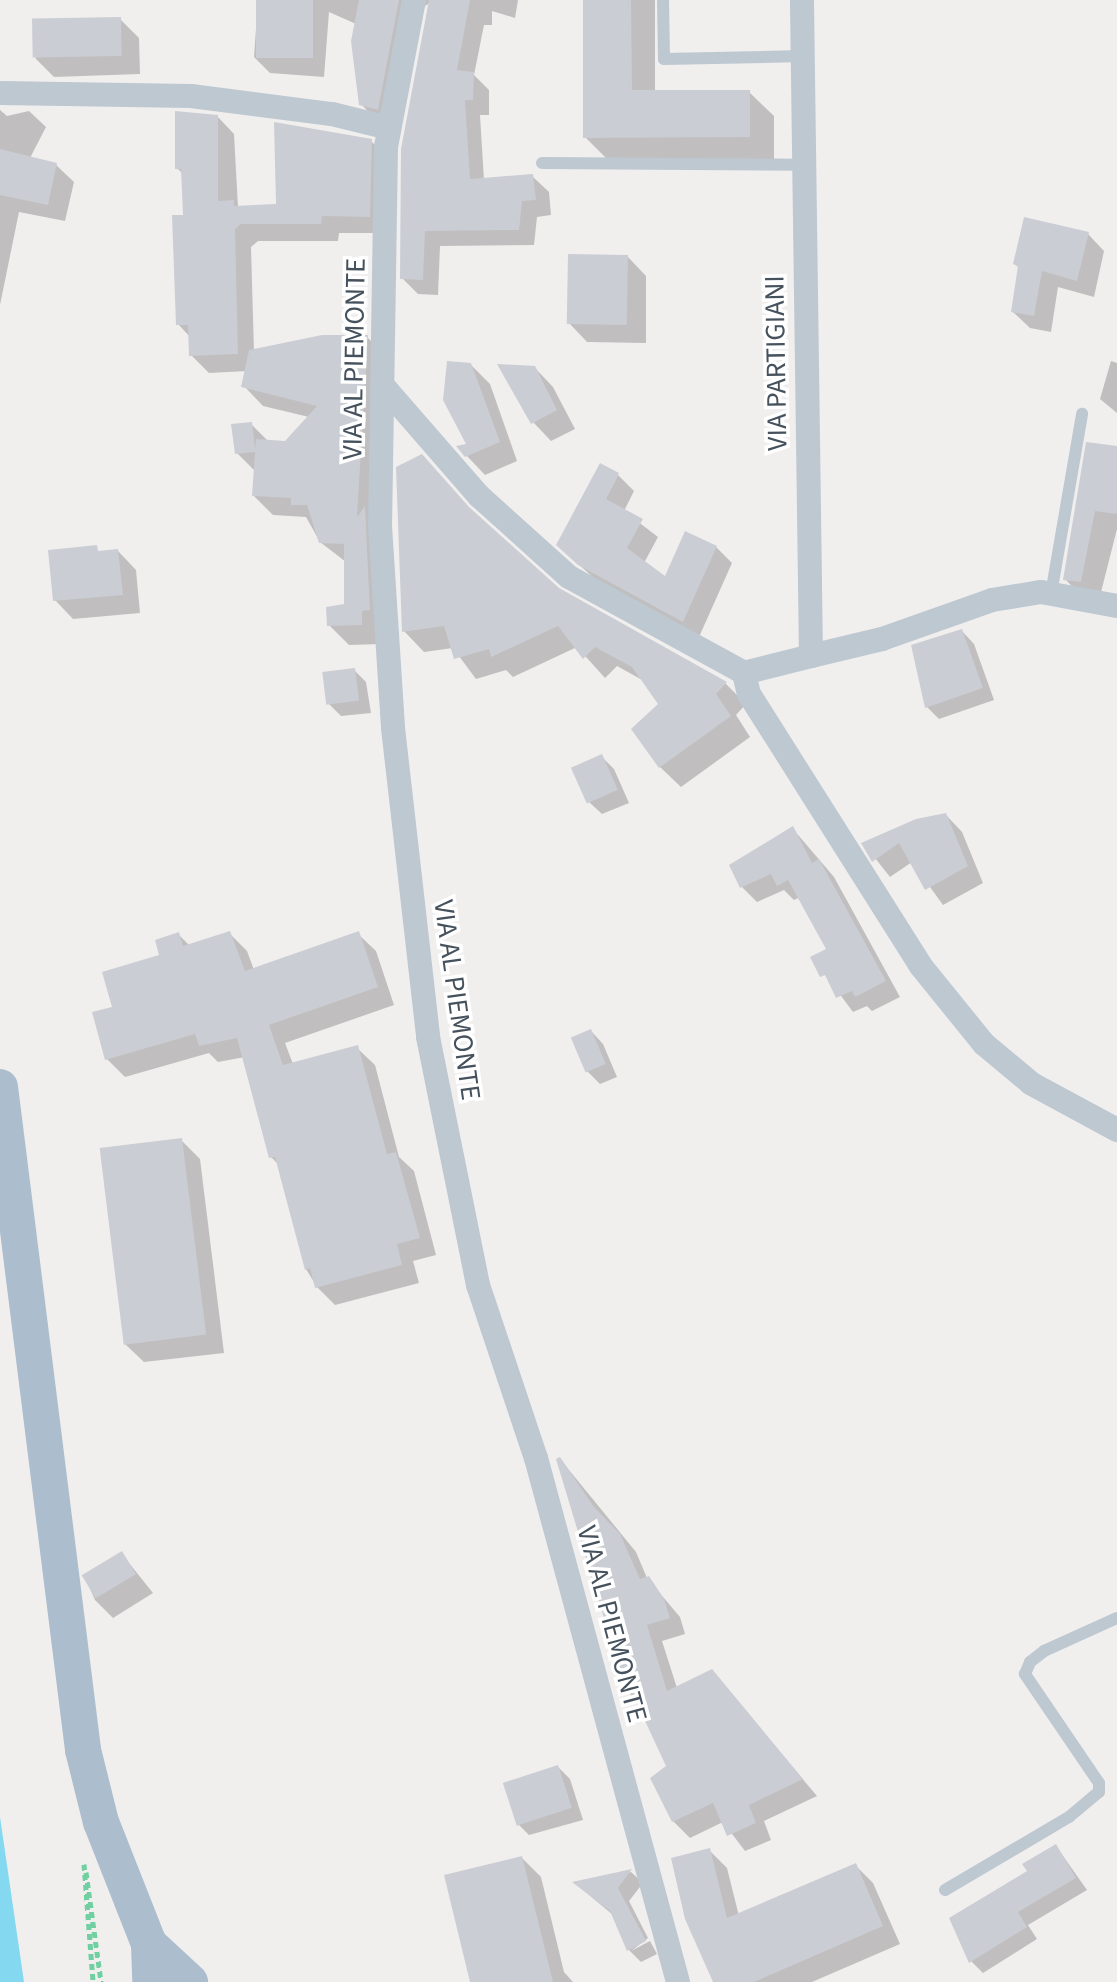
<!DOCTYPE html>
<html>
<head>
<meta charset="utf-8">
<style>
	body { margin:0 }
	#map { position:relative; width:1117px; height:1982px; overflow:hidden; background:#f1eeee; font-family:"Source Sans 3",sans-serif }
	div>[style] { position:absolute }
	[style*='--x'] { left:calc(var(--x)*1px); top:calc(var(--y)*1px); width:calc(var(--w)*1px); rotate:calc(var(--a)*1deg) }
	.water>* { inset:0; background:#84d9f0 }
	.shadow>* { inset:0; background:#0003 }
	.building>* { inset:0; background:#cacdd3; transform-origin:0 0 }
	.path>* { height:5px; margin-top:-2.5px; transform-origin:0; background:repeating-linear-gradient(90deg,#70d0a1 0 6px,transparent 0 10px) }
	.service>* { height:12px; margin:-6px; padding:0 6px; transform-origin:6px; border-radius:6px; background:#bdc8d1 }
	.minor>* { height:24px; margin:-12px; padding:0 12px; transform-origin:12px; border-radius:12px; background:#bdc8d1 }
	.primary>* { height:36px; margin:-18px; padding:0 18px; transform-origin:18px; border-radius:18px; background:#acbdce }
	span { translate:-50% -50%; white-space:nowrap; text-align:center; line-height:1.15; -webkit-text-stroke:7px #fff; paint-order:stroke }
	.street-label { font-size:28px; color:#45515c }
</style>
</head>
<body>
<div id="map">
	<div class="water">
		<i style="clip-path:polygon(0 1817px,24px 1982px,0 1982px)"></i>
	</div>
	<div class="shadow">
		<i style="clip-path:polygon(258px 0,518px 0,515px 18px,492px 11px,492px 25px,484px 25px,474px 75px,489px 90px,489px 115px,480px 115px,484px 180px,532px 176px,549px 192px,551px 215px,537px 217px,534px 245px,440px 246px,438px 295px,418px 294px,402px 278px,431px 2px,415px 13px,393px 125px,377px 121px,361px 104px,356px 24px,329px 12px,324px 77px,270px 73px,254px 57px)"></i>
		<i style="clip-path:polygon(585px 0,655px 0,655px 92px,749px 92px,774px 116px,774px 161px,610px 162px,585px 137px)"></i>
		<i style="clip-path:polygon(120px 19px,139px 38px,140px 74px,54px 77px,35px 58px)"></i>
		<i style="clip-path:polygon(0 110px,7px 116px,29px 111px,46px 127px,30px 158px,56px 165px,74px 182px,65px 221px,19px 212px,0 305px)"></i>
		<i style="clip-path:polygon(217px 116px,234px 134px,238px 207px,278px 205px,371px 141px,389px 159px,387px 233px,339px 233px,338px 241px,258px 241px,251px 247px,254px 352px,367px 337px,387px 357px,381px 644px,349px 645px,329px 625px,346px 606px,346px 562px,320px 542px,306px 517px,273px 515px,254px 496px,256px 472px,237px 453px,251px 424px,269px 442px,286px 443px,309px 417px,263px 406px,244px 386px,247px 371px,209px 373px,191px 355px,190px 337px,178px 324px,186px 217px,183px 174px,177px 168px)"></i>
		<i style="clip-path:polygon(1088px 234px,1104px 251px,1094px 297px,1058px 287px,1051px 332px,1030px 328px,1013px 312px,1020px 269px,1015px 264px)"></i>
		<i style="clip-path:polygon(628px 257px,646px 276px,646px 343px,587px 342px,569px 323px)"></i>
		<i style="clip-path:polygon(1111px 361px,1117px 363px,1117px 413px,1100px 399px)"></i>
		<i style="clip-path:polygon(471px 365px,490px 384px,517px 461px,485px 475px,467px 456px)"></i>
		<i style="clip-path:polygon(534px 367px,553px 387px,575px 429px,551px 441px,533px 422px)"></i>
		<i style="clip-path:polygon(1117px 448px,1117px 529px,1099px 600px,1083px 598px,1065px 579px)"></i>
		<i style="clip-path:polygon(422px 456px,480px 520px,558px 590px,726px 684px,746px 704px,736px 715px,750px 737px,681px 787px,660px 767px,661px 704px,644px 681px,617px 666px,605px 678px,577px 647px,513px 677px,506px 670px,476px 679px,453px 648px,424px 652px,404px 631px)"></i>
		<i style="clip-path:polygon(618px 475px,634px 491px,624px 511px,658px 537px,644px 563px,666px 579px,716px 547px,732px 563px,699px 637px,596px 580px,574px 560px)"></i>
		<i style="clip-path:polygon(118px 551px,136px 570px,140px 613px,73px 619px,55px 600px)"></i>
		<i style="clip-path:polygon(962px 631px,974px 644px,994px 700px,939px 719px,927px 707px)"></i>
		<i style="clip-path:polygon(354px 670px,366px 682px,371px 713px,341px 716px,329px 704px)"></i>
		<i style="clip-path:polygon(601px 756px,614px 769px,629px 803px,602px 814px,589px 802px)"></i>
		<i style="clip-path:polygon(946px 815px,962px 832px,983px 883px,943px 905px,912px 862px,890px 877px,864px 844px)"></i>
		<i style="clip-path:polygon(793px 829px,834px 877px,900px 997px,872px 1011px,867px 1006px,853px 1012px,813px 958px,829px 950px,800px 897px,794px 900px,784px 890px,757px 902px,742px 887px)"></i>
		<i style="clip-path:polygon(229px 933px,247px 951px,254px 970px,358px 934px,376px 951px,394px 1005px,285px 1043px,293px 1064px,357px 1048px,375px 1065px,399px 1157px,414px 1171px,436px 1255px,413px 1261px,419px 1283px,335px 1305px,317px 1287px,306px 1269px,279px 1165px,271px 1157px,245px 1057px,218px 1062px,209px 1053px,125px 1077px,107px 1059px,114px 1008px,178px 934px,190px 946px)"></i>
		<i style="clip-path:polygon(591px 1031px,603px 1044px,617px 1077px,600px 1084px,587px 1071px)"></i>
		<i style="clip-path:polygon(181px 1140px,200px 1159px,224px 1353px,144px 1362px,125px 1344px)"></i>
		<i style="clip-path:polygon(560px 1459px,636px 1552px,647px 1578px,680px 1617px,685px 1634px,662px 1641px,677px 1688px,712px 1672px,817px 1796px,764px 1821px,771px 1840px,745px 1851px,723px 1822px,690px 1838px,673px 1821px,669px 1766px,640px 1704px,629px 1693px)"></i>
		<i style="clip-path:polygon(121px 1553px,153px 1593px,113px 1618px,95px 1600px,85px 1577px)"></i>
		<i style="clip-path:polygon(558px 1767px,570px 1779px,583px 1820px,529px 1835px,516px 1822px)"></i>
		<i style="clip-path:polygon(1056px 1846px,1087px 1890px,1028px 1925px,1037px 1939px,983px 1973px,971px 1961px,1029px 1872px)"></i>
		<i style="clip-path:polygon(709px 1850px,727px 1868px,739px 1916px,855px 1865px,873px 1883px,900px 1944px,812px 1982px,715px 1982px)"></i>
		<i style="clip-path:polygon(522px 1858px,541px 1877px,564px 1972px,573px 1982px,472px 1982px)"></i>
		<i style="clip-path:polygon(631px 1872px,643px 1883px,629px 1901px,648px 1938px,631px 1951px,650px 1941px,657px 1954px,641px 1962px,629px 1950px,613px 1915px,576px 1884px)"></i>
	</div>
	<div class="building">
		<i style="left:256px;top:0;width:57px;height:58px"></i>
		<i style="clip-path:polygon(359px 0,399px 0,378px 110px,359px 105px,351px 41px)"></i>
		<i style="clip-path:polygon(429px 0,470px 0,457px 70px,474px 72px,473px 100px,465px 100px,470px 179px,533px 174px,536px 200px,522px 201px,519px 230px,425px 231px,423px 280px,400px 279px,401px 149px)"></i>
		<i style="clip-path:polygon(583px 0,631px 0,632px 90px,750px 90px,750px 137px,583px 138px)"></i>
		<i style="left:121px;top:17px;width:39px;height:89px;rotate:89deg"></i>
		<i style="clip-path:polygon(175px 111px,218px 115px,218px 201px,234px 200px,234px 206px,276px 204px,274px 122px,372px 139px,370px 217px,322px 216px,321px 224px,241px 224px,235px 229px,238px 354px,189px 356px,188px 325px,176px 325px,172px 215px,183px 215px,181px 169px,175px 169px)"></i>
		<i style="clip-path:polygon(0 149px,57px 163px,48px 205px,0 195px)"></i>
		<i style="clip-path:polygon(1024px 217px,1089px 232px,1077px 281px,1042px 271px,1034px 316px,1011px 312px,1018px 266px,1013px 264px)"></i>
		<i style="left:568px;top:254px;width:60px;height:70px;rotate:1deg"></i>
		<i style="clip-path:polygon(322px 335px,368px 335px,357px 517px,365px 506px,370px 610px,362px 611px,362px 625px,327px 626px,326px 607px,344px 604px,344px 544px,319px 543px,307px 505px,291px 505px,291px 498px,252px 496px,255px 452px,235px 454px,231px 424px,252px 422px,255px 449px,256px 439px,285px 441px,317px 406px,241px 387px,249px 350px)"></i>
		<i style="clip-path:polygon(447px 361px,471px 363px,500px 442px,465px 457px,456px 446px,466px 444px,443px 400px)"></i>
		<i style="clip-path:polygon(497px 364px,535px 366px,557px 410px,531px 424px)"></i>
		<i style="clip-path:polygon(1086px 442px,1117px 446px,1117px 514px,1095px 511px,1081px 582px,1063px 580px)"></i>
		<i style="clip-path:polygon(422px 454px,469px 507px,559px 588px,727px 682px,716px 694px,731px 716px,659px 768px,631px 729px,658px 704px,632px 667px,595px 647px,583px 659px,558px 626px,491px 657px,489px 649px,454px 659px,444px 626px,402px 632px,396px 467px)"></i>
		<i style="clip-path:polygon(600px 463px,619px 473px,606px 499px,643px 519px,627px 548px,665px 576px,685px 531px,717px 546px,683px 622px,578px 565px,556px 545px)"></i>
		<i style="clip-path:polygon(97px 545px,98px 551px,118px 549px,123px 595px,53px 601px,48px 550px)"></i>
		<i style="clip-path:polygon(962px 629px,983px 688px,925px 708px,911px 645px)"></i>
		<i style="left:355px;top:668px;width:33px;height:33px;rotate:83deg"></i>
		<i style="left:602px;top:754px;width:39px;height:34px;rotate:66deg"></i>
		<i style="clip-path:polygon(946px 813px,968px 866px,925px 890px,899px 843px,872px 862px,861px 843px,916px 819px)"></i>
		<i style="clip-path:polygon(793px 826px,812px 863px,819px 859px,886px 981px,855px 997px,852px 991px,836px 998px,825px 975px,820px 977px,810px 957px,826px 949px,788px 880px,777px 886px,771px 874px,740px 888px,729px 865px)"></i>
		<i style="clip-path:polygon(230px 931px,245px 971px,359px 931px,378px 987px,269px 1025px,283px 1065px,358px 1045px,387px 1154px,396px 1152px,420px 1238px,397px 1244px,402px 1265px,315px 1288px,310px 1268px,305px 1270px,275px 1157px,269px 1158px,237px 1038px,199px 1046px,195px 1034px,105px 1060px,92px 1012px,112px 1007px,102px 972px,159px 955px,155px 940px,179px 932px,183px 946px)"></i>
		<i style="left:591px;top:1029px;width:38px;height:22px;rotate:67deg"></i>
		<i style="left:182px;top:1138px;width:198px;height:83px;rotate:83deg"></i>
		<i style="clip-path:polygon(560px 1457px,594px 1507px,620px 1534px,640px 1579px,649px 1576px,664px 1599px,670px 1618px,647px 1625px,667px 1691px,712px 1669px,803px 1779px,749px 1805px,756px 1823px,727px 1836px,713px 1803px,672px 1822px,650px 1778px,666px 1766px,632px 1693px,627px 1694px,556px 1459px)"></i>
		<i style="left:122px;top:1551px;width:27px;height:47px;rotate:59deg"></i>
		<i style="left:558px;top:1765px;width:45px;height:58px;rotate:72deg"></i>
		<i style="clip-path:polygon(1056px 1844px,1076px 1878px,1018px 1912px,1027px 1927px,969px 1963px,949px 1918px,1027px 1871px,1022px 1864px)"></i>
		<i style="clip-path:polygon(710px 1848px,727px 1918px,856px 1863px,883px 1926px,754px 1982px,713px 1982px,685px 1919px,671px 1858px)"></i>
		<i style="clip-path:polygon(522px 1856px,553px 1982px,470px 1982px,444px 1875px)"></i>
		<i style="clip-path:polygon(632px 1869px,618px 1888px,646px 1941px,627px 1951px,610px 1911px,572px 1882px)"></i>
	</div>
	<div class="path">
		<i style="--x:84;--y:1864;--w:118;--a:85.6"></i>
		<i style="--x:86;--y:1872;--w:111;--a:82.2"></i>
	</div>
	<div class="service">
		<i style="--x:663;--y:0;--w:59;--a:89"></i>
		<i style="--x:664;--y:59;--w:139;--a:-1.2"></i>
		<i style="--x:542;--y:163;--w:262;--a:0.4"></i>
		<i style="--x:1051;--y:594;--w:183;--a:-80.2"></i>
		<i style="--x:945;--y:1890;--w:144;--a:-30.5"></i>
		<i style="--x:1069;--y:1817;--w:39;--a:-40"></i>
		<i style="--x:1099;--y:1792;--w:9;--a:-90"></i>
		<i style="--x:1099;--y:1783;--w:132;--a:-124.2"></i>
		<i style="--x:1025;--y:1674;--w:13;--a:-67"></i>
		<i style="--x:1030;--y:1662;--w:18;--a:-38"></i>
		<i style="--x:1044;--y:1651;--w:80;--a:-24.3"></i>
	</div>
	<div class="minor">
		<i style="--x:414;--y:0;--w:150;--a:100.8"></i>
		<i style="--x:386;--y:147;--w:379;--a:90.9"></i>
		<i style="--x:380;--y:526;--w:202;--a:86.3"></i>
		<i style="--x:393;--y:728;--w:311;--a:83.5"></i>
		<i style="--x:428;--y:1037;--w:253;--a:78.6"></i>
		<i style="--x:478;--y:1285;--w:182;--a:71.5"></i>
		<i style="--x:536;--y:1458;--w:543;--a:74.84"></i>
		<i style="--x:0;--y:93;--w:191;--a:0.9"></i>
		<i style="--x:191;--y:96;--w:142;--a:7.3"></i>
		<i style="--x:332;--y:114;--w:59;--a:13.8"></i>
		<i style="--x:385;--y:388;--w:143;--a:49"></i>
		<i style="--x:479;--y:496;--w:121;--a:42"></i>
		<i style="--x:569;--y:577;--w:200;--a:28.7"></i>
		<i style="--x:744;--y:673;--w:22;--a:77"></i>
		<i style="--x:749;--y:694;--w:320;--a:57.7"></i>
		<i style="--x:920;--y:965;--w:102;--a:51"></i>
		<i style="--x:984;--y:1044;--w:62;--a:39.8"></i>
		<i style="--x:1032;--y:1084;--w:97;--a:28.4"></i>
		<i style="--x:811;--y:656;--w:73;--a:-13.5"></i>
		<i style="--x:882;--y:639;--w:117;--a:-19.5"></i>
		<i style="--x:992;--y:600;--w:50;--a:-9.3"></i>
		<i style="--x:1041;--y:592;--w:77;--a:10.4"></i>
		<i style="--x:744;--y:673;--w:69;--a:-14.2"></i>
		<i style="--x:811;--y:656;--w:656;--a:-90.79"></i>
	</div>
	<div class="primary">
		<i style="--x:0;--y:1087;--w:668;--a:82.86"></i>
		<i style="--x:83;--y:1750;--w:74;--a:76"></i>
		<i style="--x:101;--y:1822;--w:131;--a:68.5"></i>
		<i style="--x:149;--y:1944;--w:38;--a:88"></i>
		<i style="--x:149;--y:1944;--w:56;--a:42.8"></i>
	</div>
	<div class="street-label">
		<span style="left:354px;top:359px;rotate:-89deg">VIA AL PIEMONTE</span>
		<span style="left:776px;top:363px;rotate:-91deg">VIA PARTIGIANI</span>
		<span style="left:457px;top:1000px;rotate:82deg">VIA AL PIEMONTE</span>
		<span style="left:612px;top:1624px;rotate:75deg">VIA AL PIEMONTE</span>
	</div>
</div>
</body>
</html>
